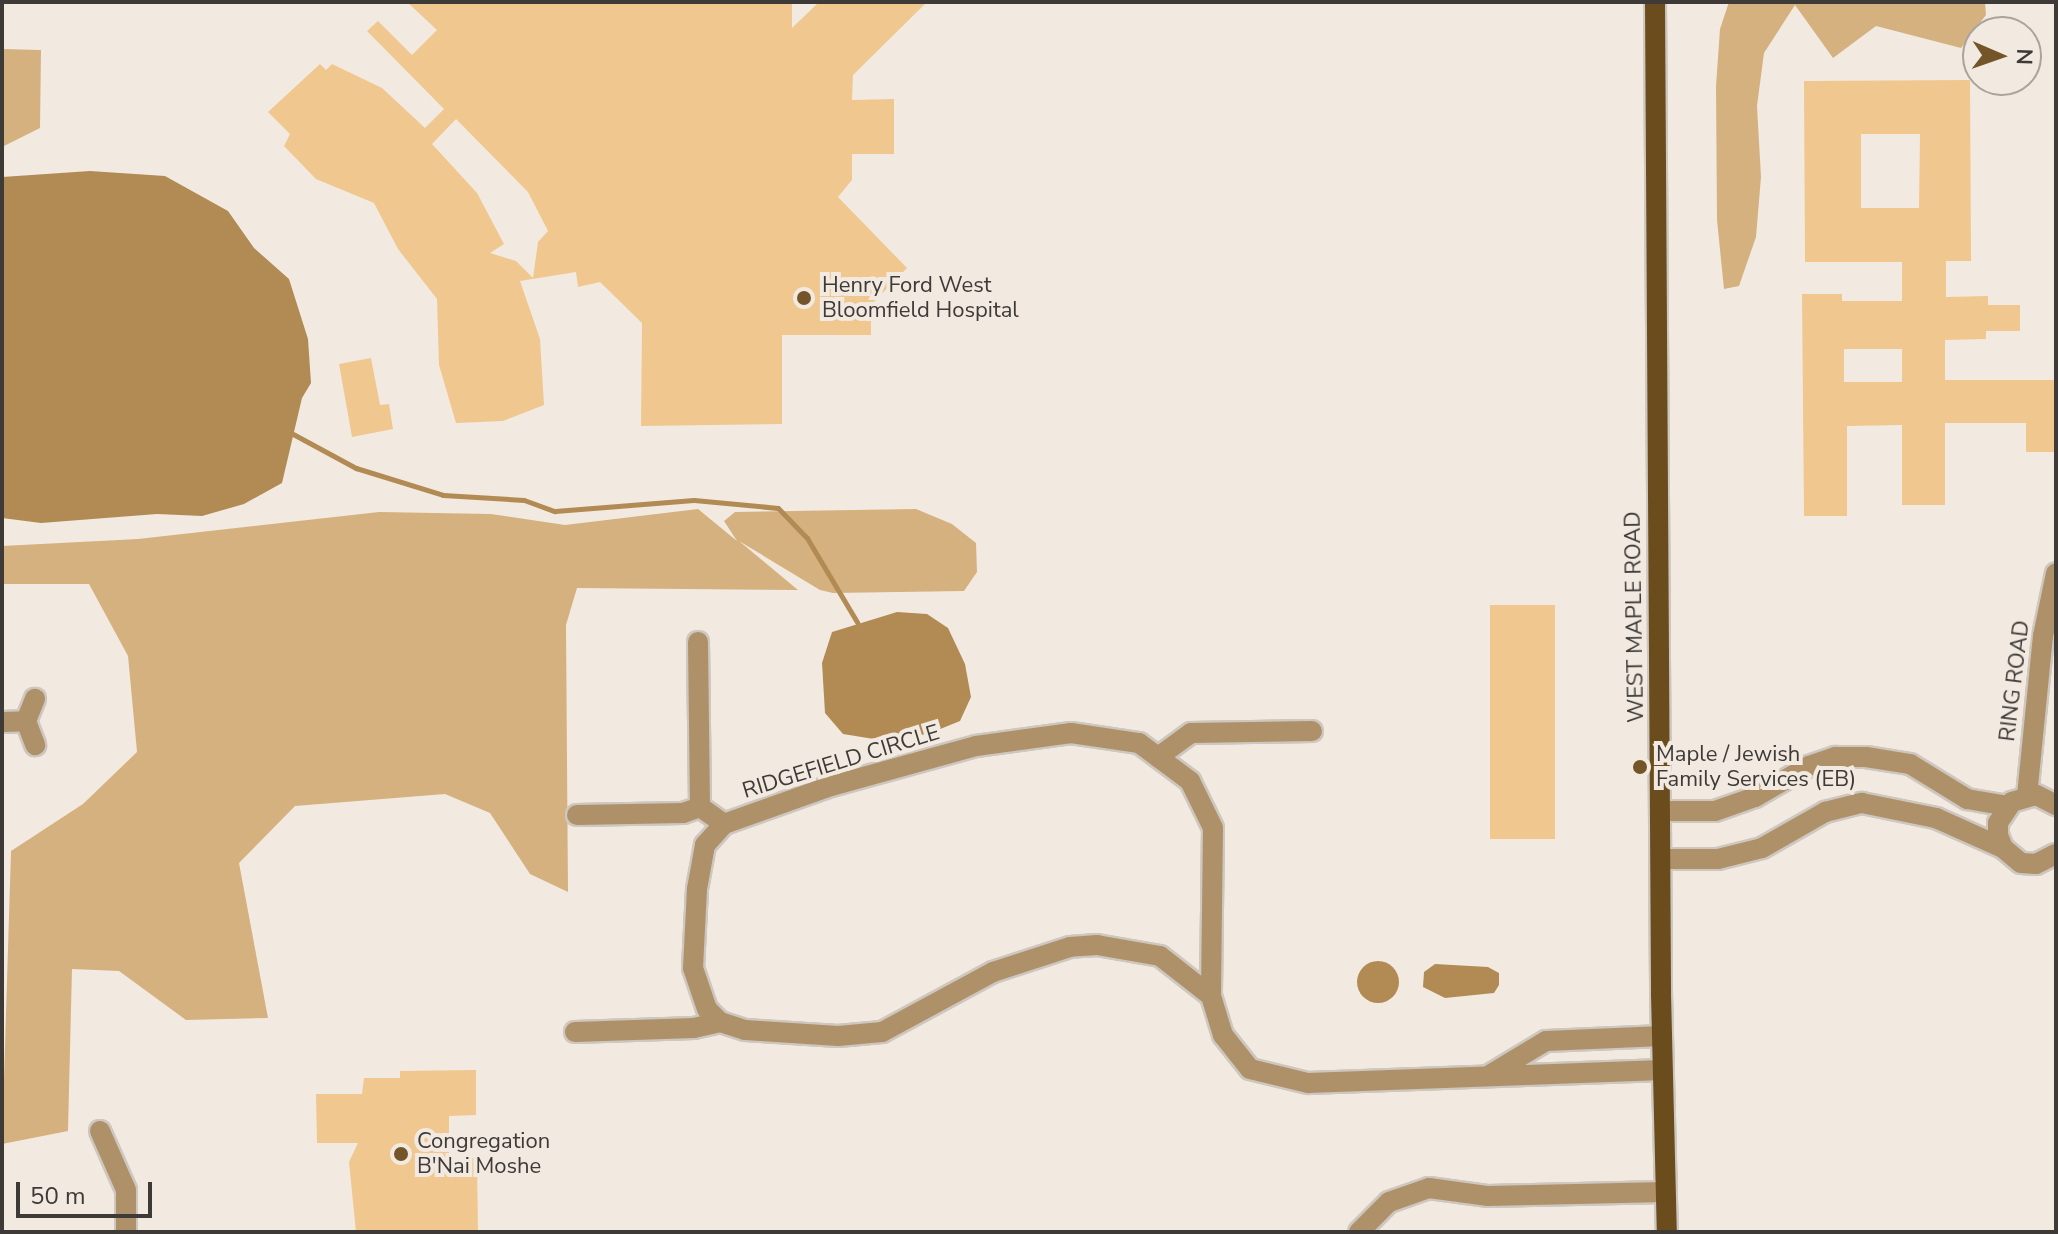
<!DOCTYPE html>
<html>
<head>
<meta charset="utf-8">
<style>
	body { margin:0 }
	#map { position:relative; width:2058px; height:1234px; overflow:hidden; background:#f2eae1; font-family:"Nunito Sans",sans-serif }
	div>[style] { position:absolute }
	[style*='--x'] { left:calc(var(--x)*1px); top:calc(var(--y)*1px); width:calc(var(--w)*1px); rotate:calc(var(--a)*1deg) }
	.green>* { inset:0; background:#d5b180 }
	.water>* { inset:0; background:#b28b54 }
	.round { border-radius:50% }
	.stream>* { height:5px; margin:-2.5px; padding:0 2.5px; transform-origin:2.5px; border-radius:2.5px; background:#b28b54 }
	.building>* { inset:0; background:#f0c78e; transform-origin:0 0 }
	.roads { filter:drop-shadow(2px 0 #cec7bf) drop-shadow(-2px 0 #cec7bf) drop-shadow(0 2px #cec7bf) drop-shadow(0 -2px #cec7bf) }
	.minor>* { height:20px; margin:-10px; padding:0 10px; transform-origin:10px; border-radius:10px; background:#af9169 }
	.major>* { height:20px; margin:-10px; padding:0 10px; transform-origin:10px; border-radius:10px; background:#6a4c1d }
	.dots>* { width:22px; height:22px; translate:-50% -50%; box-sizing:border-box; border:4px solid #f2eae1; border-radius:50% }
	span { translate:-50% -50%; white-space:nowrap; text-align:center; line-height:1.15; -webkit-text-stroke:8px #f2eae1; paint-order:stroke }
	.poi-label { font-size:22px; color:#3d3a37 }
	.left { translate:0 -50%; text-align:left }
	.street-label { font-size:22px; color:#3d3a37 }
	.frame { position:absolute; inset:0; border:4px solid #3d3a37; pointer-events:none }
	.north { position:absolute; left:1962px; top:16px; width:80px; height:80px; box-sizing:border-box; background:#f2eae1; border:2px solid #aaa49d; border-radius:50%; rotate:92deg; font-size:22px; font-weight:700; line-height:32px; text-align:center; color:#3d3a37 }
	.north::after { content:''; display:block; margin:auto; width:28px; height:36px; background:#735529; clip-path:polygon(50% 0,100% 100%,50% 72%,0 100%) }
	.scale { position:absolute; left:16px; top:1182px; width:136px; height:36px; box-sizing:border-box; border:4px solid #3d3a37; border-top:0; padding-left:10px; font-size:24px; line-height:28px; white-space:nowrap; color:#3d3a37; -webkit-text-stroke:6px #f2eae1; paint-order:stroke }
</style>
</head>
<body>
<div id="map">
	<div class="green">
		<i style="clip-path:polygon(1729px 2px,1985px 2px,1986px 15px,1961px 48px,1876px 26px,1833px 58px,1795px 5px,1764px 53px,1757px 106px,1761px 177px,1756px 237px,1739px 286px,1724px 289px,1717px 220px,1716px 86px,1720px 29px)"></i>
		<i style="clip-path:polygon(2px 49px,41px 50px,40px 128px,2px 147px)"></i>
		<i style="clip-path:polygon(698px 509px,737px 541px,724px 521px,735px 512px,916px 509px,952px 524px,976px 543px,977px 572px,964px 591px,833px 593px,820px 590px,739px 541px,798px 590px,577px 588px,566px 625px,568px 892px,530px 874px,490px 813px,445px 794px,295px 806px,239px 863px,268px 1018px,186px 1020px,119px 971px,72px 969px,68px 1131px,2px 1144px,11px 851px,83px 804px,137px 752px,128px 656px,89px 584px,2px 584px,2px 546px,138px 539px,379px 512px,491px 514px,565px 525px)"></i>
	</div>
	<div class="water">
		<i style="clip-path:polygon(90px 171px,165px 176px,228px 211px,254px 248px,289px 279px,308px 339px,311px 383px,302px 398px,282px 483px,244px 504px,202px 516px,157px 514px,41px 523px,2px 518px,2px 177px)"></i>
		<i style="clip-path:polygon(897px 612px,927px 614px,948px 628px,965px 664px,971px 697px,960px 721px,928px 734px,880px 740px,843px 734px,825px 713px,822px 663px,832px 632px)"></i>
		<i class="round" style="left:1357px;top:961px;width:42px;height:42px"></i>
		<i style="clip-path:polygon(1435px 964px,1488px 967px,1499px 973px,1499px 985px,1494px 993px,1445px 998px,1423px 987px,1424px 972px)"></i>
	</div>
	<div class="stream">
		<i style="--x:293;--y:434;--w:72;--a:28.4"></i>
		<i style="--x:356;--y:468;--w:91;--a:17.2"></i>
		<i style="--x:443;--y:495;--w:81;--a:3.5"></i>
		<i style="--x:524;--y:500;--w:33;--a:20"></i>
		<i style="--x:555;--y:511;--w:139;--a:-4.5"></i>
		<i style="--x:694;--y:500;--w:84;--a:5.4"></i>
		<i style="--x:778;--y:508;--w:42;--a:46"></i>
		<i style="--x:807;--y:538;--w:98;--a:59.2"></i>
	</div>
	<div class="building">
		<i style="clip-path:polygon(evenodd,407px 2px,792px 2px,792px 28px,819px 2px,927px 2px,853px 75px,852px 100px,894px 99px,894px 154px,852px 154px,852px 180px,838px 197px,907px 268px,871px 305px,871px 335px,782px 335px,782px 424px,641px 426px,642px 323px,600px 282px,578px 287px,576px 272px,520px 281px,540px 339px,544px 405px,503px 421px,456px 423px,439px 365px,437px 299px,398px 249px,374px 203px,316px 179px,284px 146px,290px 134px,268px 112px,320px 64px,326px 70px,332px 64px,382px 88px,425px 128px,444px 109px,367px 31px,378px 21px,412px 55px,437px 30px,407px 2px,456px 119px,528px 192px,548px 231px,538px 242px,533px 278px,516px 261px,490px 253px,504px 244px,477px 193px,432px 144px,456px 119px)"></i>
		<i style="clip-path:polygon(evenodd,1970px 80px,1971px 261px,1946px 261px,1946px 297px,1988px 296px,1988px 305px,2020px 305px,2020px 331px,1986px 331px,1986px 339px,1945px 340px,1945px 380px,2056px 380px,2056px 452px,2026px 452px,2026px 423px,1945px 423px,1945px 505px,1902px 505px,1902px 425px,1847px 426px,1847px 516px,1804px 516px,1802px 294px,1842px 294px,1842px 301px,1902px 301px,1902px 262px,1805px 262px,1804px 81px,1970px 80px,1861px 134px,1920px 134px,1919px 208px,1861px 208px,1861px 134px,1970px 80px,1844px 349px,1902px 349px,1902px 382px,1844px 382px,1844px 349px)"></i>
		<i style="clip-path:polygon(371px 358px,380px 405px,389px 404px,393px 429px,352px 437px,339px 364px)"></i>
		<i style="left:1490px;top:605px;width:65px;height:234px"></i>
		<i style="clip-path:polygon(476px 1070px,476px 1115px,449px 1116px,449px 1159px,477px 1158px,478px 1232px,356px 1232px,349px 1162px,358px 1143px,317px 1143px,316px 1094px,362px 1094px,364px 1078px,400px 1078px,400px 1071px)"></i>
	</div>
	<div class="roads">
		<div class="minor">
			<i style="--x:698;--y:642;--w:165;--a:89.3"></i>
			<i style="--x:700;--y:807;--w:29;--a:35"></i>
			<i style="--x:26;--y:721;--w:26;--a:69"></i>
			<i style="--x:2;--y:722;--w:24;--a:-2"></i>
			<i style="--x:26;--y:721;--w:24;--a:-68"></i>
			<i style="--x:1071;--y:733;--w:69;--a:8.4"></i>
			<i style="--x:1139;--y:743;--w:64;--a:36.7"></i>
			<i style="--x:1190;--y:781;--w:52;--a:63.9"></i>
			<i style="--x:1213;--y:828;--w:168;--a:90.7"></i>
			<i style="--x:1211;--y:996;--w:65;--a:-141.9"></i>
			<i style="--x:1160;--y:956;--w:64;--a:-170.1"></i>
			<i style="--x:1097;--y:945;--w:27;--a:176"></i>
			<i style="--x:1070;--y:947;--w:81;--a:162"></i>
			<i style="--x:993;--y:972;--w:126;--a:151.6"></i>
			<i style="--x:882;--y:1032;--w:44;--a:174.8"></i>
			<i style="--x:838;--y:1036;--w:93;--a:-176.3"></i>
			<i style="--x:745;--y:1030;--w:26;--a:-162"></i>
			<i style="--x:720;--y:1022;--w:18;--a:-135"></i>
			<i style="--x:707;--y:1009;--w:43;--a:-108.9"></i>
			<i style="--x:693;--y:968;--w:79;--a:-87.1"></i>
			<i style="--x:697;--y:889;--w:45;--a:-79.7"></i>
			<i style="--x:705;--y:845;--w:28;--a:-48"></i>
			<i style="--x:724;--y:824;--w:114;--a:-19.6"></i>
			<i style="--x:831;--y:786;--w:150;--a:-15.4"></i>
			<i style="--x:976;--y:746;--w:96;--a:-7.8"></i>
			<i style="--x:1158;--y:757;--w:41;--a:-36"></i>
			<i style="--x:1191;--y:733;--w:121;--a:-0.9"></i>
			<i style="--x:2027;--y:796;--w:161;--a:-84.3"></i>
			<i style="--x:2043;--y:636;--w:64;--a:-78.3"></i>
			<i style="--x:2056;--y:805;--w:22;--a:-153"></i>
			<i style="--x:2036;--y:795;--w:25;--a:164"></i>
			<i style="--x:2012;--y:802;--w:25;--a:124"></i>
			<i style="--x:1998;--y:823;--w:12;--a:90"></i>
			<i style="--x:1998;--y:835;--w:14;--a:69"></i>
			<i style="--x:2003;--y:848;--w:23;--a:40"></i>
			<i style="--x:2021;--y:863;--w:15;--a:4"></i>
			<i style="--x:2036;--y:864;--w:22;--a:-27"></i>
			<i style="--x:1661;--y:811;--w:54;--a:0"></i>
			<i style="--x:1715;--y:811;--w:42;--a:-19.3"></i>
			<i style="--x:1755;--y:797;--w:62;--a:-29.9"></i>
			<i style="--x:1809;--y:766;--w:28;--a:-19"></i>
			<i style="--x:1835;--y:757;--w:31;--a:0"></i>
			<i style="--x:1866;--y:757;--w:45;--a:9"></i>
			<i style="--x:1910;--y:764;--w:67;--a:31.6"></i>
			<i style="--x:1967;--y:799;--w:42;--a:9.7"></i>
			<i style="--x:577;--y:815;--w:106;--a:-1.1"></i>
			<i style="--x:683;--y:813;--w:18;--a:-19"></i>
			<i style="--x:1661;--y:859;--w:57;--a:0"></i>
			<i style="--x:1718;--y:859;--w:45;--a:-14"></i>
			<i style="--x:1762;--y:848;--w:73;--a:-29.7"></i>
			<i style="--x:1825;--y:812;--w:38;--a:-14"></i>
			<i style="--x:1862;--y:803;--w:76;--a:11.5"></i>
			<i style="--x:1936;--y:818;--w:73;--a:24.1"></i>
			<i style="--x:1211;--y:996;--w:41;--a:72.9"></i>
			<i style="--x:1223;--y:1035;--w:43;--a:51.5"></i>
			<i style="--x:1250;--y:1069;--w:60;--a:13.6"></i>
			<i style="--x:1308;--y:1083;--w:355;--a:-2.1"></i>
			<i style="--x:575;--y:1032;--w:119;--a:-1.9"></i>
			<i style="--x:694;--y:1028;--w:27;--a:-13"></i>
			<i style="--x:1491;--y:1074;--w:64;--a:-31"></i>
			<i style="--x:1546;--y:1041;--w:116;--a:-2.5"></i>
			<i style="--x:100;--y:1131;--w:64;--a:66.2"></i>
			<i style="--x:126;--y:1190;--w:42;--a:90"></i>
			<i style="--x:1359;--y:1232;--w:42;--a:-45"></i>
			<i style="--x:1389;--y:1202;--w:42;--a:-19.3"></i>
			<i style="--x:1429;--y:1188;--w:60;--a:7.7"></i>
			<i style="--x:1488;--y:1196;--w:177;--a:-1.3"></i>
		</div>
		<div class="major">
			<i style="--x:1655;--y:2;--w:992;--a:89.65"></i>
			<i style="--x:1661;--y:994;--w:238;--a:88.6"></i>
		</div>
	</div>
	<div class="dots">
		<i style="left:804px;top:298px;background:#735529"></i>
		<i style="left:1640px;top:767px;background:#735529"></i>
		<i style="left:401px;top:1154px;background:#735529"></i>
	</div>
	<div class="poi-label">
		<span class="left" style="left:822px;top:298px">Henry Ford West<br>Bloomfield Hospital</span>
		<span class="left" style="left:1656px;top:767px">Maple / Jewish<br>Family Services (EB)</span>
		<span class="left" style="left:417px;top:1154px">Congregation<br>B'Nai Moshe</span>
	</div>
	<div class="street-label">
		<span style="left:1635px;top:617px;rotate:-91deg">WEST MAPLE ROAD</span>
		<span style="left:2015px;top:681px;rotate:-83deg">RING ROAD</span>
		<span style="left:841px;top:762px;rotate:-17deg">RIDGEFIELD CIRCLE</span>
	</div>
	<div class="frame"></div>
	<div class="north">N</div>
	<div class="scale">50 m</div>
</div>
</body>
</html>
